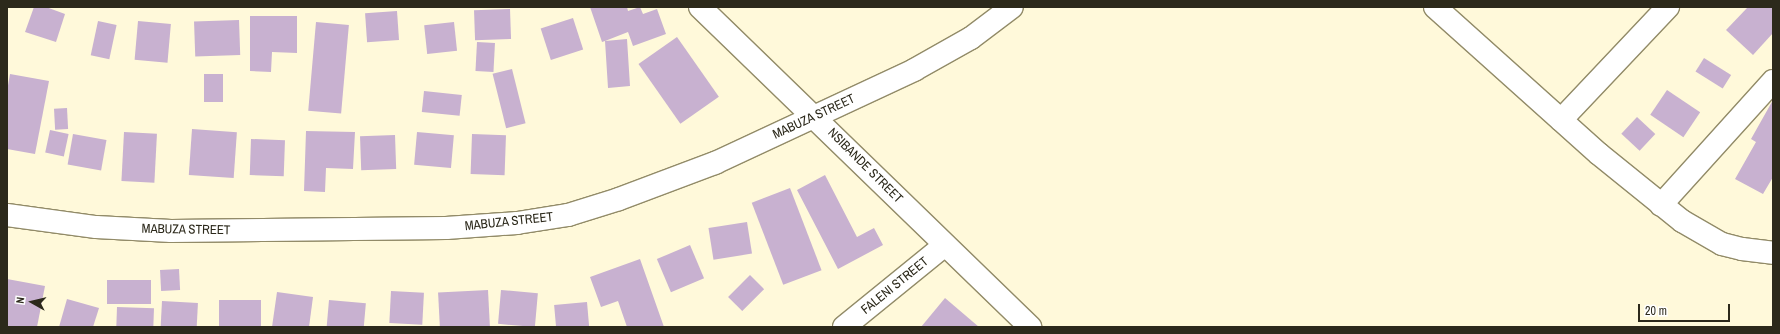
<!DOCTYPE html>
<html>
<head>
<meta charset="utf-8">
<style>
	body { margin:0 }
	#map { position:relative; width:1780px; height:334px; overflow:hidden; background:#fff9da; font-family:"Archivo Narrow",sans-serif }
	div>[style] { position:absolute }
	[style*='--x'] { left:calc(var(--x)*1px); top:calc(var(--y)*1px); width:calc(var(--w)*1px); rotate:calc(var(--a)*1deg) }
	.building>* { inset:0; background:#c8b1d0; transform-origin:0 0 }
	.roads { filter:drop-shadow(1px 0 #928b68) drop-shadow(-1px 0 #928b68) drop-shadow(0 1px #928b68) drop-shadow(0 -1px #928b68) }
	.street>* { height:22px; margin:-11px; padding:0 11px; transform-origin:11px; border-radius:11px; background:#fff }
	span { translate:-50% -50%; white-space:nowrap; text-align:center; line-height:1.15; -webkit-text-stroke:3px #fff; paint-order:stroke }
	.street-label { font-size:13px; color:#2c291b }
	.frame { position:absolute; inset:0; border:8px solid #2c291b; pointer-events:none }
	.north { position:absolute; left:12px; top:282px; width:40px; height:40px; -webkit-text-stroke:3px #fff; paint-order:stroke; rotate:278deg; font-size:11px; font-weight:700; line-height:16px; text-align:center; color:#2c291b }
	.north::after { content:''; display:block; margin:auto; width:14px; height:18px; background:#2c291b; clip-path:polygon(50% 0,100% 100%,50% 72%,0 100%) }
	.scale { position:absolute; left:1638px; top:304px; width:92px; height:18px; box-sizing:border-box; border:2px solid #2c291b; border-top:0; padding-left:5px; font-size:12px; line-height:14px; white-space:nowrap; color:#2c291b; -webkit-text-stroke:3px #fff; paint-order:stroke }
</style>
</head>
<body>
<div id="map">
	<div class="building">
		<i style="clip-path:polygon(34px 7px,46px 7px,65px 14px,56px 42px,25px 32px)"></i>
		<i style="clip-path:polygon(590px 7px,627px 7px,628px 11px,640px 7px,643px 14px,657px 9px,666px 34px,633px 46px,628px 32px,605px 41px,627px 39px,630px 86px,608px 88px,605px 41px,602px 42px)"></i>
		<i style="clip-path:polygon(1748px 7px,1773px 7px,1773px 33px,1753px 55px,1726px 30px)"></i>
		<i style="left:510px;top:9px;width:30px;height:36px;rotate:88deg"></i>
		<i style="left:397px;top:11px;width:29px;height:32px;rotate:86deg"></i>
		<i style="clip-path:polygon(250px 16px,297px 16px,297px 53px,272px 52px,271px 72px,250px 71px)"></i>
		<i style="left:573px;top:18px;width:33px;height:34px;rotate:72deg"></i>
		<i style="left:239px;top:20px;width:35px;height:45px;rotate:88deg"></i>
		<i style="left:98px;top:21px;width:19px;height:35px;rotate:12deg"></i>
		<i style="left:138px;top:21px;width:33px;height:39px;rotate:5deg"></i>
		<i style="left:316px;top:22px;width:33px;height:89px;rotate:5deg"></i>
		<i style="left:454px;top:22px;width:29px;height:30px;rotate:84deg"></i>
		<i style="left:677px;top:37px;width:73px;height:47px;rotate:55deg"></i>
		<i style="left:477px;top:42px;width:18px;height:29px;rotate:3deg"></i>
		<i style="left:1704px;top:58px;width:32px;height:16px;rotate:32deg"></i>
		<i style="left:512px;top:69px;width:56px;height:20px;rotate:76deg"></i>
		<i style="clip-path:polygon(10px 74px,49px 81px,35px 154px,7px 149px,7px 91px)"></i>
		<i style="left:204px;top:74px;width:19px;height:28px"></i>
		<i style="left:1667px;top:90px;width:40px;height:30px;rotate:34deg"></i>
		<i style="left:424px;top:91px;width:38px;height:21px;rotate:6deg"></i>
		<i style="clip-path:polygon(1773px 100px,1773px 177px,1763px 194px,1735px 179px,1756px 142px,1751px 139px)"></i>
		<i style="left:67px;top:108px;width:21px;height:13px;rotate:87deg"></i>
		<i style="left:1637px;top:117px;width:25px;height:23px;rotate:43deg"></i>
		<i style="left:192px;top:129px;width:45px;height:46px;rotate:4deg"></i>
		<i style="left:50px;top:130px;width:19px;height:23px;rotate:12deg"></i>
		<i style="clip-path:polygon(306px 131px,355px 132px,353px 169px,326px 168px,325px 192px,304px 191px)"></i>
		<i style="left:124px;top:132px;width:33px;height:49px;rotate:3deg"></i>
		<i style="left:417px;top:132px;width:37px;height:33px;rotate:5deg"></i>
		<i style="left:73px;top:134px;width:34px;height:31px;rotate:10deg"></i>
		<i style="left:472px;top:134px;width:34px;height:40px;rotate:2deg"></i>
		<i style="left:395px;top:135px;width:34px;height:35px;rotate:88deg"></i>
		<i style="left:251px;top:139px;width:34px;height:36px;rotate:2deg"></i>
		<i style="clip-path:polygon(825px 175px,857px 237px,874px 228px,883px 245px,838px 269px,797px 190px)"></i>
		<i style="left:790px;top:188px;width:88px;height:41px;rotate:69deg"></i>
		<i style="left:747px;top:222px;width:32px;height:39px;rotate:81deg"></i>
		<i style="left:690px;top:245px;width:36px;height:36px;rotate:67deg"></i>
		<i style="clip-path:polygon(640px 259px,664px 327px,627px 327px,618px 301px,601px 307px,590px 277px)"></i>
		<i style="left:179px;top:269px;width:21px;height:19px;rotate:87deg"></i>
		<i style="left:750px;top:275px;width:20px;height:31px;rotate:45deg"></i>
		<i style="clip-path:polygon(7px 279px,45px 286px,37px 327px,7px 327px)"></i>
		<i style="left:107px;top:280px;width:44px;height:24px"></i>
		<i style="left:488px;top:290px;width:37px;height:50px;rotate:87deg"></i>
		<i style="left:501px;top:290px;width:37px;height:34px;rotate:5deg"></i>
		<i style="left:391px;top:291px;width:33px;height:32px;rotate:3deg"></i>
		<i style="clip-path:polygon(277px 292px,313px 297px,309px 327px,272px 327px)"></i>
		<i style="clip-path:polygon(945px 298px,979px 327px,921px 327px)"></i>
		<i style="clip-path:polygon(67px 299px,99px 308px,93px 327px,59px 327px)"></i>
		<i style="left:219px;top:300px;width:42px;height:27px"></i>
		<i style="left:329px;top:300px;width:37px;height:27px;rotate:5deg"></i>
		<i style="left:162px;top:301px;width:36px;height:26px;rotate:3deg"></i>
		<i style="left:587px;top:302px;width:25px;height:33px;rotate:85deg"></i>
		<i style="left:117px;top:307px;width:37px;height:20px;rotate:2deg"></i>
	</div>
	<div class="roads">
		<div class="street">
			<i style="--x:700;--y:7;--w:460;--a:44.1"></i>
			<i style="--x:1435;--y:7;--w:220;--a:41.9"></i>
			<i style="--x:1599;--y:154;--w:107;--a:38.9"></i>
			<i style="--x:1682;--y:221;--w:46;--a:29.9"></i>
			<i style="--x:1722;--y:244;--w:21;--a:14"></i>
			<i style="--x:1742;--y:249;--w:31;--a:7"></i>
			<i style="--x:1561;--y:120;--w:156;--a:-46.6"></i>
			<i style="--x:1661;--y:205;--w:167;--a:-47.9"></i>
			<i style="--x:7;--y:215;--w:90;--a:7.7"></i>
			<i style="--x:96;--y:227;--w:75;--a:3.1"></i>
			<i style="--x:171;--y:231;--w:275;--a:-0.6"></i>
			<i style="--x:446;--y:228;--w:71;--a:-4"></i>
			<i style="--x:517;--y:223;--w:52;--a:-8.9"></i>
			<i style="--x:568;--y:215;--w:53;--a:-17.4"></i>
			<i style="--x:619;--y:199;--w:103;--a:-20.6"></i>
			<i style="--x:715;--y:163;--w:220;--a:-25"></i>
			<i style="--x:914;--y:70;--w:65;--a:-29.3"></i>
			<i style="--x:971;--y:38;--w:51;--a:-37.1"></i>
			<i style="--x:844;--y:327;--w:130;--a:-39.1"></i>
		</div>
	</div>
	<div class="street-label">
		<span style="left:814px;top:117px;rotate:-25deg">MABUZA STREET</span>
		<span style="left:865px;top:166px;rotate:45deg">NSIBANDE STREET</span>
		<span style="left:509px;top:222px;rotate:-6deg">MABUZA STREET</span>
		<span style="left:186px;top:230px;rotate:1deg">MABUZA STREET</span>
		<span style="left:895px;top:286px;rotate:-39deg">FALENI STREET</span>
	</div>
	<div class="frame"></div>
	<div class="north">N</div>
	<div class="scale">20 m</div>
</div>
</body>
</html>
